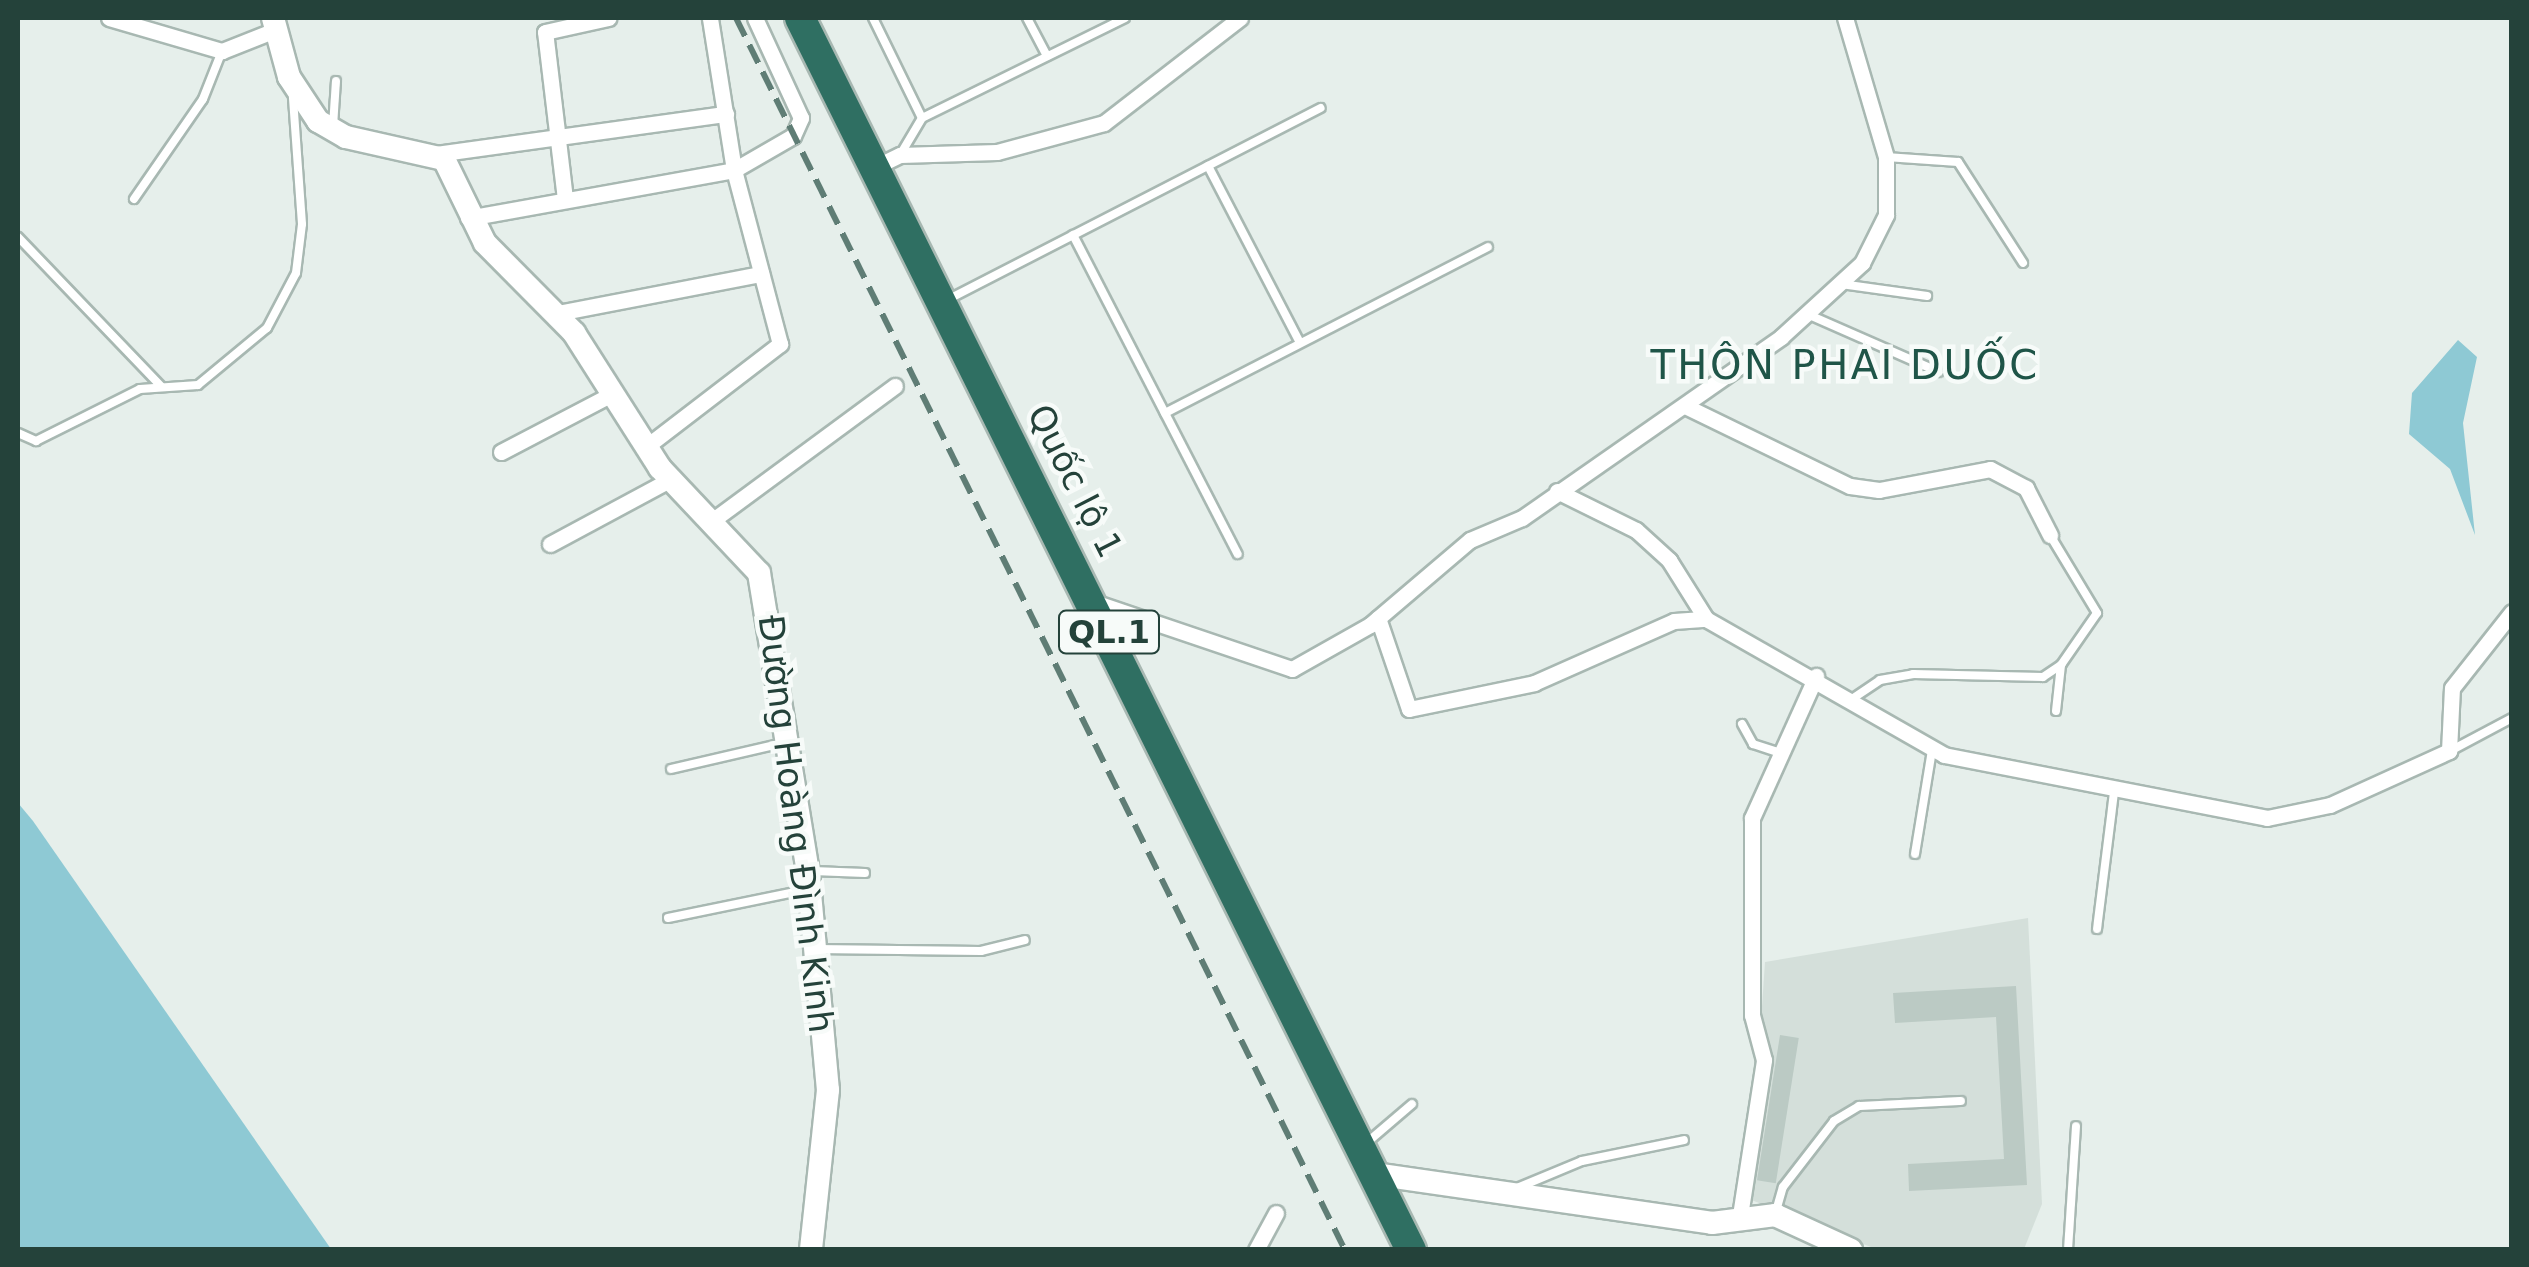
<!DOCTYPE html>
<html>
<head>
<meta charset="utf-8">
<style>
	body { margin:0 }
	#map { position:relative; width:2529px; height:1267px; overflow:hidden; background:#e6efeb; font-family:"DejaVu Sans",sans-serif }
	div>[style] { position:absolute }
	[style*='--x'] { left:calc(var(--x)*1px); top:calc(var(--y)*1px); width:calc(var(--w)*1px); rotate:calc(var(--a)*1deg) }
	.built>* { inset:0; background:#d4dfda }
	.water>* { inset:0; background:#8ec9d4 }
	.building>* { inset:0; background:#bbcac4; transform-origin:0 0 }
	.roads { filter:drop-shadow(2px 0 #a8b8b2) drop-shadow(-2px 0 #a8b8b2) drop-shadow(0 2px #a8b8b2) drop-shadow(0 -2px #a8b8b2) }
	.lane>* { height:8px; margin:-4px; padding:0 4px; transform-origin:4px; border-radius:4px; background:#fff }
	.street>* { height:15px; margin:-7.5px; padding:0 7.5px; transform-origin:7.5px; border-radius:7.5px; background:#fff }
	.secondary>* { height:22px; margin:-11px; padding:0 11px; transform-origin:11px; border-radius:11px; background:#fff }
	.highway>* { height:30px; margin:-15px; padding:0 15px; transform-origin:15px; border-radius:15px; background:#2f6f62 }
	.rail>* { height:6px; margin-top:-3px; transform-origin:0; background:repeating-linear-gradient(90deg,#5f7d75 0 20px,transparent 0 30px) }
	span { translate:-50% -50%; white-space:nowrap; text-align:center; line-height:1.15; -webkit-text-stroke:9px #f7fbf9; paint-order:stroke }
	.shield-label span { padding:2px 8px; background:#f7fbf9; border:2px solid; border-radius:8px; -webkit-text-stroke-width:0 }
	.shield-label { font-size:32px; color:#24423a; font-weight:700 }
	.street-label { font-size:35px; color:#24423a }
	.quarter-label { font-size:40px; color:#1f5548; letter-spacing:2.5px }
	.frame { position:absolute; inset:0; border:20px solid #24423a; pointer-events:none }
</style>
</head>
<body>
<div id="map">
	<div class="built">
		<i style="clip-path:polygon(2028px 918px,2042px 1204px,2024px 1249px,1876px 1249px,1749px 1199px,1765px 962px)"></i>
	</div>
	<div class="water">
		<i style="clip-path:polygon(2458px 340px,2477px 357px,2463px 423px,2475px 535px,2450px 469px,2409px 434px,2412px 393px)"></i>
		<i style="clip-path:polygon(18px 803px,33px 821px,331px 1249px,18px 1249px)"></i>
	</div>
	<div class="building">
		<i style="clip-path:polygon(2016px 986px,2027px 1185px,1909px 1191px,1908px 1164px,2004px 1159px,1996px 1017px,1895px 1023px,1893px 993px)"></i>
		<i style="left:1780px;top:1035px;width:19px;height:147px;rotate:9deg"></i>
	</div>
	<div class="roads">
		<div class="lane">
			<i style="--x:873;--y:18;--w:111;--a:63.9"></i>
			<i style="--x:922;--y:118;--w:43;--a:120.7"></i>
			<i style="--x:1027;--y:18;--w:43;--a:62.2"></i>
			<i style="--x:922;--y:118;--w:226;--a:-26.2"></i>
			<i style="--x:333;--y:126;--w:45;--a:-86.2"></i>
			<i style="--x:1886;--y:157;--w:72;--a:4"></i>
			<i style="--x:1958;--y:162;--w:120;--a:57.2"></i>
			<i style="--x:1208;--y:166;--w:199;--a:62.5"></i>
			<i style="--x:134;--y:199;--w:121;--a:-55.4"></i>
			<i style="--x:203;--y:99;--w:52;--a:-68.4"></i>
			<i style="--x:1073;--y:235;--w:359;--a:62.7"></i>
			<i style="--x:18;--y:237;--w:207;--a:46.2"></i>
			<i style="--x:1841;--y:284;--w:87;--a:7.9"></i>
			<i style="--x:947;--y:300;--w:420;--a:-27.2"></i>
			<i style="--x:1807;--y:314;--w:144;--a:23.7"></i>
			<i style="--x:1165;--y:413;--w:363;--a:-27.2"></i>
			<i style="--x:18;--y:433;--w:20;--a:24"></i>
			<i style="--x:36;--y:441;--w:116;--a:-26.6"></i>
			<i style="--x:140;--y:389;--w:58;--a:-3.9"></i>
			<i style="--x:198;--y:385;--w:89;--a:-39.6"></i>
			<i style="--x:267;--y:328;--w:62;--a:-62.2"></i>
			<i style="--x:296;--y:273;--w:49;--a:-83"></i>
			<i style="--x:302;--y:224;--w:127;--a:-94.1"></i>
			<i style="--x:1849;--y:701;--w:37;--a:-34"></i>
			<i style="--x:1880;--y:680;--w:34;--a:-10"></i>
			<i style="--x:1913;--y:674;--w:130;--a:1.3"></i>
			<i style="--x:2043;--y:677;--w:22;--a:-34"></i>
			<i style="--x:2061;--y:665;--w:63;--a:-55.3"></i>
			<i style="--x:2097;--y:613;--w:91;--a:-121.1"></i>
			<i style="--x:2056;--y:711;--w:46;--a:-83.8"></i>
			<i style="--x:1742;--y:724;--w:23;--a:61"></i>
			<i style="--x:1753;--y:744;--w:23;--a:18"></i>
			<i style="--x:2450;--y:751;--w:70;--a:-28"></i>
			<i style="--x:671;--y:769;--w:115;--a:-13.1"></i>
			<i style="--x:1915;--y:854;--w:105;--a:-80.7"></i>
			<i style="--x:813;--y:871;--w:52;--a:2.2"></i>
			<i style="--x:668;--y:918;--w:140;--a:-11.6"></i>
			<i style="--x:2097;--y:929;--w:137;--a:-82.9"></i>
			<i style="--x:816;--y:949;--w:165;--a:0.7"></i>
			<i style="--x:981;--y:951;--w:45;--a:-14"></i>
			<i style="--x:1364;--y:1145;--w:63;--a:-40.5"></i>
			<i style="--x:1517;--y:1188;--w:70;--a:-22.6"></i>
			<i style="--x:1582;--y:1161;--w:104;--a:-11.6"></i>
			<i style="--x:1776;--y:1211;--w:25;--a:-74"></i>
			<i style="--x:1783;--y:1187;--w:83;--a:-52.3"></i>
			<i style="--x:1834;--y:1121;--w:29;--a:-31"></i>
			<i style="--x:1859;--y:1106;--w:102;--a:-2.8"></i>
			<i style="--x:2068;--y:1250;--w:124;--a:-86.3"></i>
		</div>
		<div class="street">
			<i style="--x:109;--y:18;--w:118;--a:16.3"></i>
			<i style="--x:222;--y:51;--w:57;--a:-21.6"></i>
			<i style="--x:436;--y:154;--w:293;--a:-7.9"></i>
			<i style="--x:875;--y:167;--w:28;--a:-26"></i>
			<i style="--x:900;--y:155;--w:97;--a:-1.8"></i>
			<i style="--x:997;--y:152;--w:111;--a:-15.2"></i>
			<i style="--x:1104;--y:123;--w:172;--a:-37.7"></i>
			<i style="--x:565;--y:199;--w:168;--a:-96.8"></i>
			<i style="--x:545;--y:32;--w:65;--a:-12.5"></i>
			<i style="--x:468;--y:218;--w:270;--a:-10.2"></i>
			<i style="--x:734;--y:170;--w:68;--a:-30"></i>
			<i style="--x:793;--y:136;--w:20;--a:-66"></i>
			<i style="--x:801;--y:118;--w:110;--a:-114.7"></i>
			<i style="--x:558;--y:313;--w:207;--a:-10.9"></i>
			<i style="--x:1685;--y:406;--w:183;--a:25.9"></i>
			<i style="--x:1850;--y:486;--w:29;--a:8"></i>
			<i style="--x:1879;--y:490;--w:113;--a:-10.7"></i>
			<i style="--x:1990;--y:469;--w:41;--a:27.8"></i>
			<i style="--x:2026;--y:488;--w:53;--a:62.9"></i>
			<i style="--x:647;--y:446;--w:168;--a:-37.5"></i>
			<i style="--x:780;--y:344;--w:180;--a:-104.8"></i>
			<i style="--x:734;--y:170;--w:154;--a:-99"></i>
			<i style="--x:501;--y:452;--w:127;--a:-27.6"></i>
			<i style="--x:1557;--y:491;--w:88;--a:26.3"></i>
			<i style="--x:1636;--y:530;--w:45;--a:42.3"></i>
			<i style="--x:1669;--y:560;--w:70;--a:57.9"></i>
			<i style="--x:713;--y:520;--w:226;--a:-36.4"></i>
			<i style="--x:550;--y:544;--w:137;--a:-28.2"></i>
			<i style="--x:1094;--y:602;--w:209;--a:18.7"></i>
			<i style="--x:1292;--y:669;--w:90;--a:-29.4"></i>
			<i style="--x:1370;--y:625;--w:131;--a:-40.4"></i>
			<i style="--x:1470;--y:540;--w:56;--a:-22.9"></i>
			<i style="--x:1522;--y:518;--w:316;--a:-34.9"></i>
			<i style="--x:1781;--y:337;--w:110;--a:-42.4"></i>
			<i style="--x:1862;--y:263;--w:54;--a:-63.4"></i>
			<i style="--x:1886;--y:215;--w:58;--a:-90"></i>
			<i style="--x:1886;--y:157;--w:145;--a:-106.4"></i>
			<i style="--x:1378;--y:618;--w:96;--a:71.2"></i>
			<i style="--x:1409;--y:709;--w:128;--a:-11.7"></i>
			<i style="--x:1534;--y:683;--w:153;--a:-23.9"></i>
			<i style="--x:1674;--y:621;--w:32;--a:-4"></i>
			<i style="--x:1706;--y:619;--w:274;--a:29.7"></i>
			<i style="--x:1944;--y:755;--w:329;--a:11"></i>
			<i style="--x:2267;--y:818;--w:64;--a:-11.7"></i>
			<i style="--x:2330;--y:805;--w:131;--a:-24.4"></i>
			<i style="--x:2449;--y:751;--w:63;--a:-87.3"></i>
			<i style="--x:2452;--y:688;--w:97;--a:-51.7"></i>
			<i style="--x:1739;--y:1222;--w:164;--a:-81.2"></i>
			<i style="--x:1764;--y:1060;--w:47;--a:-104.9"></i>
			<i style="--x:1752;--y:1015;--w:197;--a:-90"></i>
			<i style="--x:1752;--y:818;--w:156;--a:-65.7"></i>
			<i style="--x:1256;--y:1250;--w:42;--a:-61.6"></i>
		</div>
		<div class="secondary">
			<i style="--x:273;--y:18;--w:61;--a:74.8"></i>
			<i style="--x:289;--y:77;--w:53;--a:56.6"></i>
			<i style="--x:318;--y:121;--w:32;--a:30"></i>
			<i style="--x:346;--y:137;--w:100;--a:12.7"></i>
			<i style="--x:444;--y:159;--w:93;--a:64"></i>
			<i style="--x:485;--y:243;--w:127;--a:45.3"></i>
			<i style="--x:574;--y:333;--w:160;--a:57.5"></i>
			<i style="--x:660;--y:468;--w:144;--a:46.7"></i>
			<i style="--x:759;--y:573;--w:302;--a:80.7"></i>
			<i style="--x:808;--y:871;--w:220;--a:84.8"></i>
			<i style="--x:828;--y:1090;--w:161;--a:96.1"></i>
			<i style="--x:1374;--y:1174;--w:342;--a:8.2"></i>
			<i style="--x:1712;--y:1223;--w:64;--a:-7.2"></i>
			<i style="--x:1775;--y:1215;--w:84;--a:24.7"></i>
		</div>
		<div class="highway">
			<i style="--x:800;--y:18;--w:1375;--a:63.62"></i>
		</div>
	</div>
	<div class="rail">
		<i style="--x:736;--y:18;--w:1374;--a:63.7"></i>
	</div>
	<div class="shield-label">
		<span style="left:1109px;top:632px">QL.1</span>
	</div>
	<div class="street-label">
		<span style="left:1075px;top:481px;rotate:63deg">Quốc lộ 1</span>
		<span style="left:796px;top:824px;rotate:83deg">Đường Hoàng Đình Kinh</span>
	</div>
	<div class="quarter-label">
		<span style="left:1845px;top:365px">THÔN PHAI DUỐC</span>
	</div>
	<div class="frame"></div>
</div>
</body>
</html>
